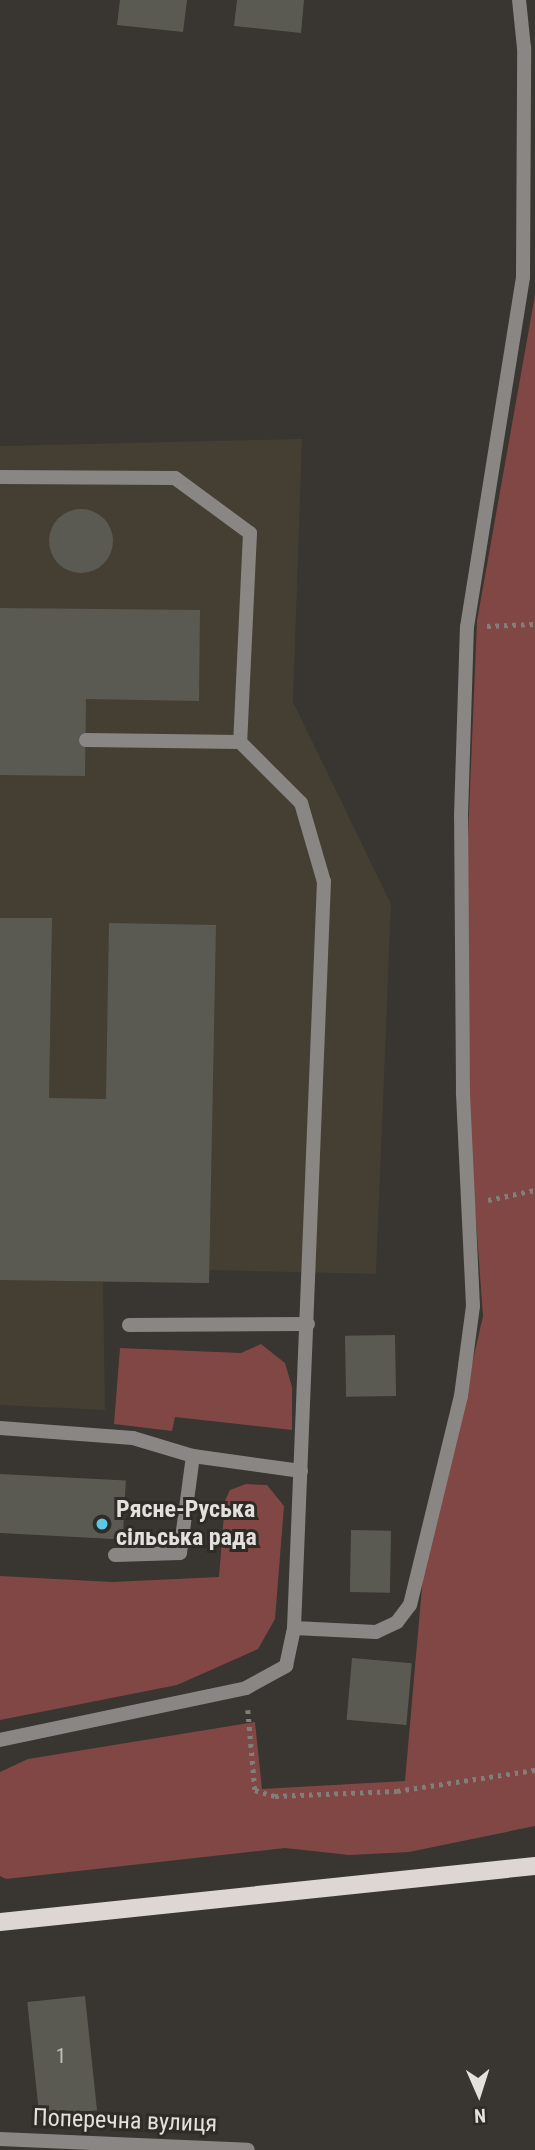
<!DOCTYPE html>
<html>
<head>
<meta charset="utf-8">
<style>
	body { margin:0 }
	#map { position:relative; width:535px; height:2150px; overflow:hidden; background:#393530; font-family:"Roboto Condensed",sans-serif }
	div>[style] { position:absolute }
	[style*='--x'] { left:calc(var(--x)*1px); top:calc(var(--y)*1px); width:calc(var(--w)*1px); rotate:calc(var(--a)*1deg) }
	.built>* { inset:0; background:#453e33 }
	.green>* { inset:0; background:#814744 }
	.building>* { inset:0; background:#5a5a53; transform-origin:0 0 }
	.round { border-radius:50% }
	.path>* { height:4.5px; margin-top:-2.25px; transform-origin:0; background:repeating-linear-gradient(90deg,#827e7a 0 3.5px,transparent 0 8.5px) }
	.lane>* { height:14px; margin:-7px; padding:0 7px; transform-origin:7px; border-radius:7px; background:#898684 }
	.street>* { height:14px; margin:-7px; padding:0 7px; transform-origin:7px; border-radius:7px; background:#898684 }
	.primary>* { height:18px; margin:-9px; padding:0 9px; transform-origin:9px; border-radius:9px; background:#ddd6d2 }
	.dots>* { width:19px; height:19px; translate:-50% -50%; box-sizing:border-box; border:4px solid #2f2b26; border-radius:50% }
	span { translate:-50% -50%; white-space:nowrap; text-align:center; line-height:1.15; -webkit-text-stroke:6px #2f2b26; paint-order:stroke }
	.number-label { font-size:21px; color:#c1beba }
	.number-label span { -webkit-text-stroke-width:0 }
	.poi-label { font-size:24px; color:#e3e0dd; font-weight:700 }
	.left { translate:0 -50%; text-align:left }
	.street-label { font-size:24px; color:#e3e0dd }
	.north { position:absolute; left:444px; top:2059px; width:70px; height:70px; -webkit-text-stroke:5px #2f2b26; paint-order:stroke; rotate:177deg; font-size:19px; font-weight:700; line-height:28px; text-align:center; color:#e3e0dd }
	.north::after { content:''; display:block; margin:auto; width:24px; height:32px; background:#e3e0dd; clip-path:polygon(50% 0,100% 100%,50% 72%,0 100%) }
</style>
</head>
<body>
<div id="map">
	<div class="built">
		<i style="clip-path:polygon(302px 439px,293px 702px,391px 904px,376px 1274px,210px 1270px,209px 1283px,103px 1282px,105px 1410px,0 1405px,0 446px)"></i>
	</div>
	<div class="green">
		<i style="clip-path:polygon(535px 295px,535px 1826px,409px 1852px,349px 1855px,285px 1848px,6px 1879px,0 1876px,0 1772px,28px 1759px,255px 1722px,262px 1789px,405px 1781px,423px 1576px,483px 1316px,470px 1139px,467px 861px,477px 621px)"></i>
		<i style="clip-path:polygon(261px 1344px,285px 1363px,292px 1387px,292px 1430px,175px 1417px,172px 1431px,114px 1424px,120px 1348px,241px 1353px)"></i>
		<i style="clip-path:polygon(246px 1484px,267px 1485px,284px 1506px,275px 1619px,258px 1649px,177px 1685px,0 1720px,0 1576px,112px 1582px,219px 1577px,225px 1501px,230px 1490px)"></i>
	</div>
	<div class="building">
		<i style="clip-path:polygon(120px 0,187px 0,183px 32px,117px 25px)"></i>
		<i style="clip-path:polygon(237px 0,304px 0,301px 33px,234px 26px)"></i>
		<i class="round" style="left:49px;top:509px;width:64px;height:64px"></i>
		<i style="clip-path:polygon(0 608px,200px 610px,199px 701px,86px 699px,85px 776px,0 775px)"></i>
		<i style="clip-path:polygon(0 918px,52px 918px,49px 1098px,106px 1099px,109px 923px,216px 925px,209px 1283px,0 1280px)"></i>
		<i style="left:395px;top:1335px;width:61px;height:50px;rotate:89deg"></i>
		<i style="left:0;top:1474px;width:126px;height:59px;rotate:3deg"></i>
		<i style="left:351px;top:1530px;width:40px;height:62px;rotate:1deg"></i>
		<i style="left:352px;top:1658px;width:60px;height:62px;rotate:5deg"></i>
		<i style="left:85px;top:1996px;width:115px;height:58px;rotate:84deg"></i>
	</div>
	<div class="path">
		<i style="--x:487;--y:626;--w:48;--a:-2.4"></i>
		<i style="--x:488;--y:1200;--w:48;--a:-12"></i>
		<i style="--x:248;--y:1710;--w:80;--a:85"></i>
		<i style="--x:255;--y:1790;--w:21;--a:17"></i>
		<i style="--x:275;--y:1796;--w:122;--a:-2.3"></i>
		<i style="--x:397;--y:1791;--w:140;--a:-8.7"></i>
	</div>
	<div class="lane">
		<i style="--x:0;--y:477;--w:175;--a:0.3"></i>
		<i style="--x:175;--y:478;--w:93;--a:36.3"></i>
		<i style="--x:250;--y:533;--w:209;--a:92.7"></i>
		<i style="--x:129;--y:1325;--w:179;--a:-0.3"></i>
		<i style="--x:0;--y:1428;--w:133;--a:4.3"></i>
		<i style="--x:133;--y:1438;--w:63;--a:16.7"></i>
		<i style="--x:193;--y:1456;--w:109;--a:7.9"></i>
		<i style="--x:115;--y:1555;--w:65;--a:-1.8"></i>
		<i style="--x:180;--y:1553;--w:98;--a:-82.4"></i>
		<i style="--x:294;--y:1628;--w:82;--a:2.8"></i>
		<i style="--x:376;--y:1632;--w:23;--a:-25"></i>
		<i style="--x:397;--y:1622;--w:21;--a:-53"></i>
		<i style="--x:410;--y:1605;--w:215;--a:-76.3"></i>
		<i style="--x:461;--y:1396;--w:91;--a:-82.4"></i>
		<i style="--x:473;--y:1306;--w:215;--a:-92.7"></i>
		<i style="--x:463;--y:1091;--w:275;--a:-90.4"></i>
		<i style="--x:461;--y:816;--w:189;--a:-88.2"></i>
		<i style="--x:467;--y:627;--w:354;--a:-80.9"></i>
		<i style="--x:523;--y:277;--w:229;--a:-89.7"></i>
		<i style="--x:524;--y:48;--w:48;--a:-95.9"></i>
		<i style="--x:0;--y:1740;--w:251;--a:-11.9"></i>
		<i style="--x:246;--y:1688;--w:46;--a:-28.8"></i>
		<i style="--x:286;--y:1666;--w:39;--a:-78"></i>
		<i style="--x:294;--y:1628;--w:747;--a:-87.7"></i>
		<i style="--x:324;--y:882;--w:82;--a:-106.2"></i>
		<i style="--x:301;--y:803;--w:86;--a:-135"></i>
		<i style="--x:240;--y:742;--w:154;--a:-179.3"></i>
	</div>
	<div class="street">
		<i style="--x:0;--y:2139;--w:248;--a:2.5"></i>
	</div>
	<div class="primary">
		<i style="--x:0;--y:1922;--w:538;--a:-5.98"></i>
	</div>
	<div class="dots">
		<i style="left:102px;top:1524px;background:#5bc8e6"></i>
	</div>
	<div class="number-label">
		<span style="left:61px;top:2056px">1</span>
	</div>
	<div class="poi-label">
		<span class="left" style="left:116px;top:1524px">Рясне-Руська<br>сільська рада</span>
	</div>
	<div class="street-label">
		<span style="left:125px;top:2121px;rotate:2deg">Поперечна вулиця</span>
	</div>
	<div class="north">N</div>
</div>
</body>
</html>
